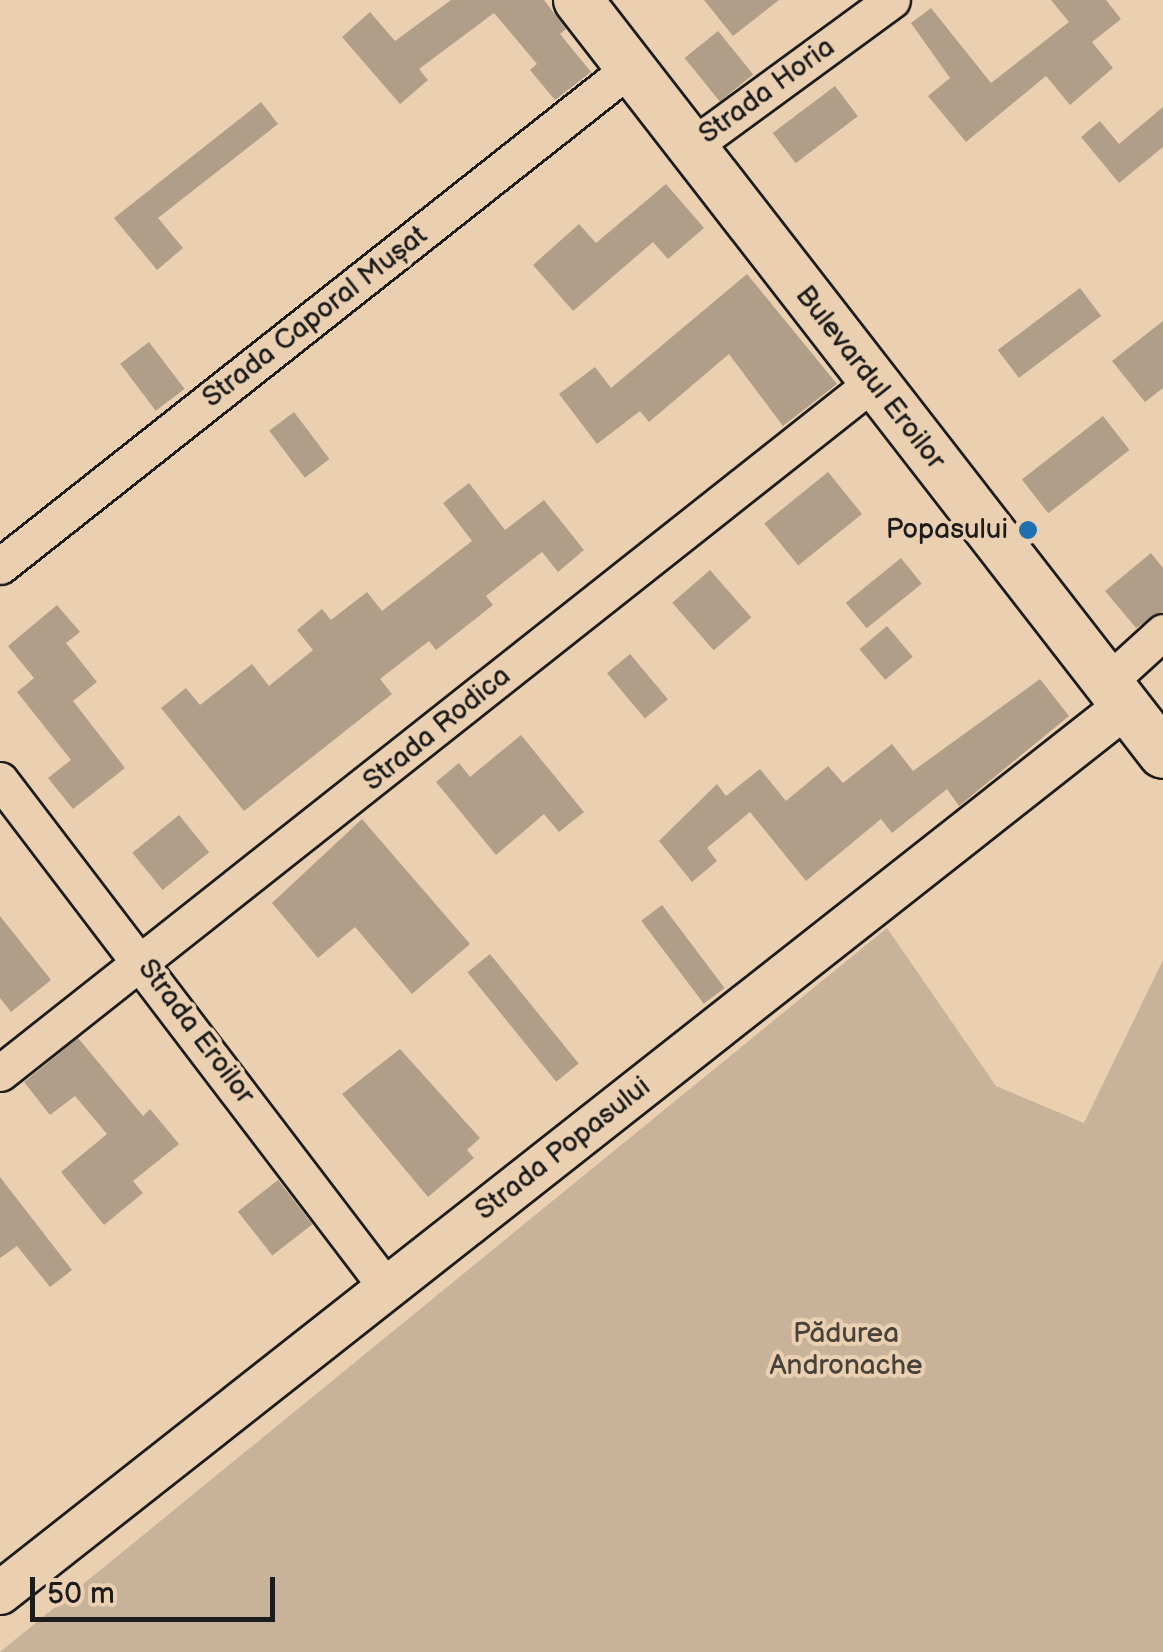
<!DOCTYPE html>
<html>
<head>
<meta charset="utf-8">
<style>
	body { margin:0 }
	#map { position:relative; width:1163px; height:1652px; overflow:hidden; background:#ead0b1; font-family:"Balsamiq Sans",sans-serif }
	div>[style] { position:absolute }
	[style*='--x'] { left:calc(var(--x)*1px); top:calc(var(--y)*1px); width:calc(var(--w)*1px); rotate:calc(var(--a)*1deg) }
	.green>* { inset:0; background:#c8b299 }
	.building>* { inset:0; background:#b19e88; transform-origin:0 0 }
	.roads { filter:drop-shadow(2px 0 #1c1c1c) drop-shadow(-2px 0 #1c1c1c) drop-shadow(0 2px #1c1c1c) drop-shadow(0 -2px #1c1c1c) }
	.minor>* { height:35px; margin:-17.5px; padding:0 17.5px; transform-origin:17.5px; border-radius:17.5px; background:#ead0b1 }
	.tertiary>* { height:42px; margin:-21px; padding:0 21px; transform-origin:21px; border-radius:21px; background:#ead0b1 }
	.secondary>* { height:48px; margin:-24px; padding:0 24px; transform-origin:24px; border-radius:24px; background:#ead0b1 }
	.dots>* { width:28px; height:28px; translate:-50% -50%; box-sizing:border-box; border:5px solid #ead0b1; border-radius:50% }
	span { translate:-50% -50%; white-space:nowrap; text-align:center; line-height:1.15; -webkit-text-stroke:8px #ead0b1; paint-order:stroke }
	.street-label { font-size:28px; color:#1c1c1c }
	.poi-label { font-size:28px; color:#1c1c1c }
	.right { translate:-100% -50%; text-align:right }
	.park-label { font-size:28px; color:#47423b }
	.scale { position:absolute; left:30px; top:1577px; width:245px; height:45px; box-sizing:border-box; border:5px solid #1c1c1c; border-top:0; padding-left:12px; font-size:30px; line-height:35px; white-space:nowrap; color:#1c1c1c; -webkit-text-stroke:8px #ead0b1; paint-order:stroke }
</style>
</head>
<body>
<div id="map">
	<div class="green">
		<i style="clip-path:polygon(887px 928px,996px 1086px,1084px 1123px,1163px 960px,1163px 1652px,0 1652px)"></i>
	</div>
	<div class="building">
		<i style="clip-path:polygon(451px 0,544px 0,566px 29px,560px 34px,591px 72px,555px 100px,530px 70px,537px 64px,494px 13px,419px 69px,428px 80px,400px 104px,342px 37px,370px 12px,395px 41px)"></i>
		<i style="clip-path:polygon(704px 0,779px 0,733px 36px)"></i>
		<i style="clip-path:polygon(1051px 0,1106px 0,1121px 19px,1092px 42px,1113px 68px,1070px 105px,1046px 76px,966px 142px,928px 96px,950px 78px,911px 23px,931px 8px,991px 83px,1069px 22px)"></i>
		<i style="left:718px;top:31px;width:56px;height:43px;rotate:51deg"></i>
		<i style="left:835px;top:86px;width:38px;height:78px;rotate:53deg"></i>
		<i style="clip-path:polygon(261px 102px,278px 124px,158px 218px,183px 248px,157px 270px,114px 218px)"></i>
		<i style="clip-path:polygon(1163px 107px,1163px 147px,1119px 183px,1081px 137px,1100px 121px,1119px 144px)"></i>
		<i style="clip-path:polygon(666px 184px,704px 228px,668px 259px,653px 242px,573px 311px,533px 265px,579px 224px,596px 243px)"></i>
		<i style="clip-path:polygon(747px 274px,837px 384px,783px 426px,729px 354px,649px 422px,640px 411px,597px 444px,559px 394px,595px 367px,611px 388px)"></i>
		<i style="left:1080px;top:288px;width:35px;height:103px;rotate:53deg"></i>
		<i style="clip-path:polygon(1163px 321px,1163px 388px,1145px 402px,1112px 361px)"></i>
		<i style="left:149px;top:342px;width:59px;height:36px;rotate:53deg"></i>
		<i style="left:294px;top:412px;width:59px;height:31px;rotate:53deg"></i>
		<i style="left:1103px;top:416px;width:43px;height:103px;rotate:52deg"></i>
		<i style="left:828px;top:472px;width:54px;height:82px;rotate:51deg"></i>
		<i style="clip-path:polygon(469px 483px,505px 530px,544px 500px,584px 550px,558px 572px,542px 552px,486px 596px,493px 605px,436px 650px,429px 641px,380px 679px,392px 694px,244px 811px,161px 708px,186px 688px,200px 705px,252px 664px,269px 686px,313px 650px,297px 630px,322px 609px,331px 620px,367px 592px,382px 611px,472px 541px,443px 503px)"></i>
		<i style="clip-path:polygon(1151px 553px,1163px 568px,1163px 611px,1136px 628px,1105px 591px)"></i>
		<i style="left:901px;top:558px;width:33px;height:71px;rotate:51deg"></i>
		<i style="left:710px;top:570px;width:63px;height:50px;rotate:49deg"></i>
		<i style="clip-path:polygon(57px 605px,80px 632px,66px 643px,97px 682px,73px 701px,125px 768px,73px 809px,48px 778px,71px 760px,17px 692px,34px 678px,8px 646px)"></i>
		<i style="left:887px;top:626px;width:40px;height:36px;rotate:50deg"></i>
		<i style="left:630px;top:654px;width:59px;height:30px;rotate:50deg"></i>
		<i style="clip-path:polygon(1040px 679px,1069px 716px,959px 806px,947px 789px,892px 833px,881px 819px,806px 881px,750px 812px,707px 848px,717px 861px,692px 882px,659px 841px,717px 784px,726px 796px,760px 769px,786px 801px,828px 766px,843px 783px,892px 744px,913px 771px)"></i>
		<i style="clip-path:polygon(521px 735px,584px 812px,559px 832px,544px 814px,496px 855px,436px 782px,459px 763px,470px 777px)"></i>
		<i style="left:179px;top:815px;width:48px;height:60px;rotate:51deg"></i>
		<i style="clip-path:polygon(362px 819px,470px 944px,412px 994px,355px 927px,318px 958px,272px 903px)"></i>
		<i style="left:662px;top:905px;width:104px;height:26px;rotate:53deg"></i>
		<i style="clip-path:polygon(0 916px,51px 980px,11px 1012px,0 998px)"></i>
		<i style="left:490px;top:954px;width:141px;height:29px;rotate:51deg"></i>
		<i style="clip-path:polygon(78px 1038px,143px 1116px,150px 1109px,179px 1144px,133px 1181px,143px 1193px,104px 1225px,61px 1172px,107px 1134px,75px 1096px,50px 1115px,24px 1082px)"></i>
		<i style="clip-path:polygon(400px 1049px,480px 1138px,467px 1150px,474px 1158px,428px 1197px,342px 1094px)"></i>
		<i style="clip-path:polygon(0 1177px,72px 1270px,50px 1287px,17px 1246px,0 1258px)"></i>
		<i style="left:278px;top:1180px;width:56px;height:51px;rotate:52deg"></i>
	</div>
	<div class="roads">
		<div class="minor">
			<i style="--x:691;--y:147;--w:249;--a:-36.2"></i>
			<i style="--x:0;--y:566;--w:803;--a:-38.33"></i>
			<i style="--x:1108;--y:682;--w:74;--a:-42.3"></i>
			<i style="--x:0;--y:780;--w:639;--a:52.7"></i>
			<i style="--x:0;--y:1073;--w:1112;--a:-38.35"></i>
		</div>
		<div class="tertiary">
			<i style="--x:0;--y:1593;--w:1433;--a:-38.23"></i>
		</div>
		<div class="secondary">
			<i style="--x:578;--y:0;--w:954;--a:52.19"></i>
		</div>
	</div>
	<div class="dots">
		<i style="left:1028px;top:530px;background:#1f6fb2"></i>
	</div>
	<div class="street-label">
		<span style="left:767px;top:91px;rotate:-36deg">Strada Horia</span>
		<span style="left:315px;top:317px;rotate:-38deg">Strada Caporal Mușat</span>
		<span style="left:870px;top:378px;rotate:52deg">Bulevardul Eroilor</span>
		<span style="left:437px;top:729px;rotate:-39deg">Strada Rodica</span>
		<span style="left:196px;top:1032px;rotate:53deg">Strada Eroilor</span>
		<span style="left:563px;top:1149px;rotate:-38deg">Strada Popasului</span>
	</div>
	<div class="poi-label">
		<span class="right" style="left:1008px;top:530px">Popasului</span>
	</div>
	<div class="park-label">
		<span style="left:846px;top:1350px">Pădurea<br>Andronache</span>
	</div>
	<div class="scale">50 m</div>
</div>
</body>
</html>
